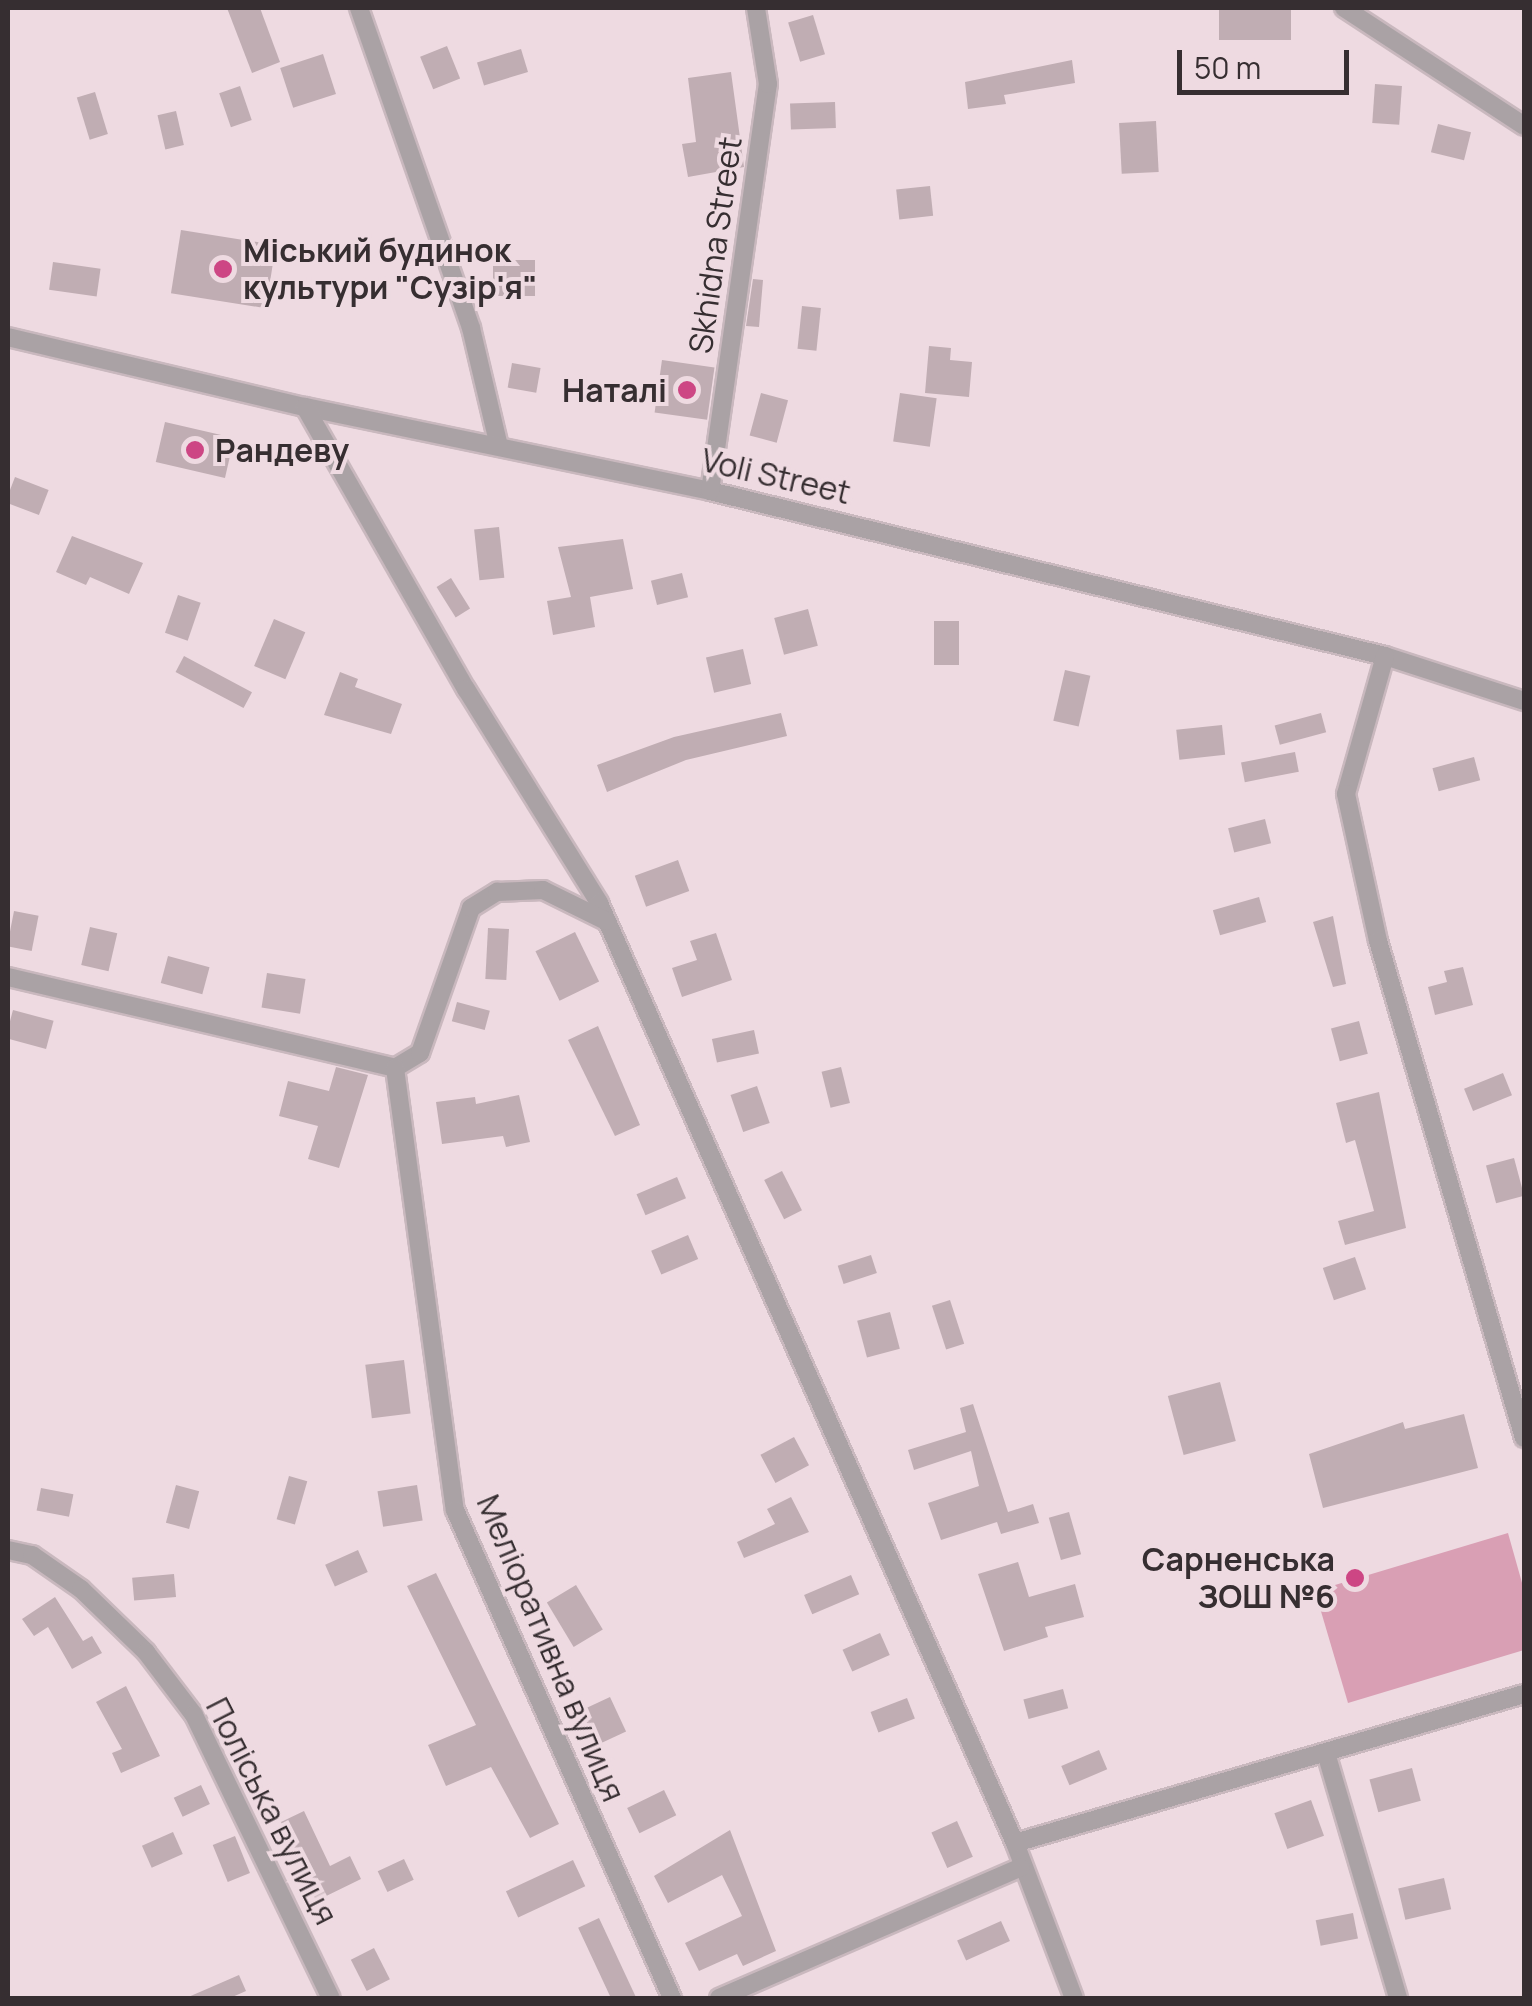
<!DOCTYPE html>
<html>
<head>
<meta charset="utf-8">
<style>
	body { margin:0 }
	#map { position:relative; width:1532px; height:2006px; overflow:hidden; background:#eedae1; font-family:Manrope,sans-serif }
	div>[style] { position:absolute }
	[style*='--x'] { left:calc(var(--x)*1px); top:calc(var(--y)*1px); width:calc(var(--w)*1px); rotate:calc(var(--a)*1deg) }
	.green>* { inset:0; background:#d99fb4 }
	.building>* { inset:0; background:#c0adb3; transform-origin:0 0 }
	.roads { filter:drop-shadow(2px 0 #c9b8be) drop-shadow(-2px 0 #c9b8be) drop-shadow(0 2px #c9b8be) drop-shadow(0 -2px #c9b8be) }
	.minor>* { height:18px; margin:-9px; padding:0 9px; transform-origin:9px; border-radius:9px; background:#aaa2a5 }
	.dots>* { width:28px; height:28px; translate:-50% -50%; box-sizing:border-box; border:5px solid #eedae1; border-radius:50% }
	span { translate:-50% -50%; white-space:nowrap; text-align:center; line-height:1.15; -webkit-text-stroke:8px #eedae1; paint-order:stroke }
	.street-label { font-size:32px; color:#362e31 }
	.poi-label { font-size:32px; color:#362e31; font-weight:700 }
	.left { translate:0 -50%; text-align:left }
	.right { translate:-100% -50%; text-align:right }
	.frame { position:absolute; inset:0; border:10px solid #362e31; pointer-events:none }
	.scale { position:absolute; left:1177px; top:50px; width:172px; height:45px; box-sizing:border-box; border:5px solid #362e31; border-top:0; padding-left:12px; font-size:30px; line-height:35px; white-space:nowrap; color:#362e31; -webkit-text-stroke:8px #eedae1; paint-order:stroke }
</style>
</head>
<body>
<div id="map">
	<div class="green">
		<i style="clip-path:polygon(1508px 1533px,1524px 1590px,1524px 1650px,1348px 1703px,1315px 1591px)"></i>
	</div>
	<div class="building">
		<i style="clip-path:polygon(227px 8px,260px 8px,280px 62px,252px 73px)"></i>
		<i style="left:1219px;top:8px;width:72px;height:32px"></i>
		<i style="left:813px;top:15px;width:41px;height:26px;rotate:73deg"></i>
		<i style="left:447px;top:46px;width:35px;height:29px;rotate:68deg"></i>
		<i style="left:521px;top:49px;width:24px;height:46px;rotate:73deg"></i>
		<i style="left:323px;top:54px;width:42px;height:45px;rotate:72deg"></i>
		<i style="clip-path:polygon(1072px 60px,1075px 83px,1004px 95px,1006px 104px,968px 109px,965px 82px)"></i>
		<i style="clip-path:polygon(731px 72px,744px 167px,688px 177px,682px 144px,696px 142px,688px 78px)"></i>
		<i style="left:1375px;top:84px;width:27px;height:39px;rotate:4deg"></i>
		<i style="left:240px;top:86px;width:36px;height:22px;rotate:71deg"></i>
		<i style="left:95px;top:92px;width:44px;height:19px;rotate:73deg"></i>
		<i style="left:835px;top:102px;width:26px;height:45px;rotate:88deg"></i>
		<i style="left:176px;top:111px;width:35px;height:19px;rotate:77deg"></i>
		<i style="left:1156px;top:121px;width:51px;height:37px;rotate:87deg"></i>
		<i style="left:1438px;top:124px;width:34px;height:29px;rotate:14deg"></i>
		<i style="left:930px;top:186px;width:30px;height:34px;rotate:84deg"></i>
		<i style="left:181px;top:230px;width:96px;height:64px;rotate:9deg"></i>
		<i style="left:493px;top:260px;width:42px;height:36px"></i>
		<i style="left:53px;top:262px;width:48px;height:28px;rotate:8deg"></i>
		<i style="clip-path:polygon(753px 279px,763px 280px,759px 327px,746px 326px)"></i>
		<i style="left:802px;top:306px;width:19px;height:43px;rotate:6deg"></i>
		<i style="clip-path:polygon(929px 346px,951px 348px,950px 360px,972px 362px,969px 397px,925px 393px)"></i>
		<i style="left:662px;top:360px;width:53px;height:53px;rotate:8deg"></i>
		<i style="left:512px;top:363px;width:29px;height:25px;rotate:10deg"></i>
		<i style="left:761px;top:393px;width:28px;height:44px;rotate:15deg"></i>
		<i style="left:900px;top:393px;width:37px;height:49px;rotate:8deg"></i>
		<i style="left:165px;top:422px;width:71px;height:41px;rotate:13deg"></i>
		<i style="left:15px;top:477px;width:36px;height:27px;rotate:21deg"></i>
		<i style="left:499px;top:527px;width:51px;height:25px;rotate:84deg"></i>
		<i style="clip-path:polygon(72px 536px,143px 563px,129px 594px,90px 577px,86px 585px,56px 572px)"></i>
		<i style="clip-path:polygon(623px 539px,633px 589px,590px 597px,595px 627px,553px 635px,547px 601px,571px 597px,558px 547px)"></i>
		<i style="left:682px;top:573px;width:25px;height:32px;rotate:76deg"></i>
		<i style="left:451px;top:578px;width:36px;height:17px;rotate:58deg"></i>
		<i style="left:178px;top:595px;width:24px;height:40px;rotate:19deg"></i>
		<i style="left:808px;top:609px;width:38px;height:35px;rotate:75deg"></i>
		<i style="left:274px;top:619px;width:34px;height:51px;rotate:23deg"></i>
		<i style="left:934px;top:621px;width:25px;height:44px"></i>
		<i style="left:743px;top:649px;width:36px;height:38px;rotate:77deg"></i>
		<i style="left:184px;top:656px;width:77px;height:18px;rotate:28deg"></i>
		<i style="left:1065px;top:670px;width:26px;height:52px;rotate:13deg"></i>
		<i style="clip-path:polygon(340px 672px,358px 679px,355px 687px,402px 704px,391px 734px,324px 715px)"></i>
		<i style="clip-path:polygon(781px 713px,787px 736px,686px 760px,607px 792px,597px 765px,674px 737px)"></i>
		<i style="left:1321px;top:713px;width:20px;height:48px;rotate:75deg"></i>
		<i style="left:1222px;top:725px;width:30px;height:46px;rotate:84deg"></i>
		<i style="left:1295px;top:752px;width:20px;height:55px;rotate:79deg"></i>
		<i style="left:1474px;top:757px;width:24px;height:43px;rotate:75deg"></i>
		<i style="left:1265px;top:819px;width:25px;height:38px;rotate:76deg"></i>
		<i style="left:678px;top:860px;width:33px;height:46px;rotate:70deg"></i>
		<i style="left:1259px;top:897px;width:26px;height:48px;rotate:74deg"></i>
		<i style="left:14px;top:911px;width:25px;height:36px;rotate:11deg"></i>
		<i style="clip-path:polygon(1333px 916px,1346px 984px,1333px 987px,1313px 922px)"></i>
		<i style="left:90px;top:927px;width:28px;height:39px;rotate:13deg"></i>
		<i style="left:488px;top:928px;width:21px;height:51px;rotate:3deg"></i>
		<i style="left:575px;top:932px;width:55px;height:44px;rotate:64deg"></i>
		<i style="clip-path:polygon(716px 933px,732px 980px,682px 997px,672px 968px,697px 960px,690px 941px)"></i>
		<i style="left:168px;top:956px;width:43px;height:28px;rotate:15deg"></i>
		<i style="clip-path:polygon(1463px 967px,1473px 1005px,1435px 1015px,1428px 987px,1447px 982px,1444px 971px)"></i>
		<i style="left:267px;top:973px;width:39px;height:35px;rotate:9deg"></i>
		<i style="left:457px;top:1002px;width:34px;height:20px;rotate:15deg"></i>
		<i style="left:13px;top:1010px;width:42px;height:29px;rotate:15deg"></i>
		<i style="left:1359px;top:1021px;width:34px;height:29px;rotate:75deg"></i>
		<i style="clip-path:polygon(598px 1026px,640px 1125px,615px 1136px,568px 1040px)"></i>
		<i style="left:754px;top:1030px;width:24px;height:43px;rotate:78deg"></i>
		<i style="clip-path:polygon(336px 1067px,368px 1075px,339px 1168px,308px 1159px,318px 1126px,279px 1116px,288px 1081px,329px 1091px)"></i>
		<i style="left:841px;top:1067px;width:37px;height:20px;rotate:76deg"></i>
		<i style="left:1503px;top:1073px;width:24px;height:42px;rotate:68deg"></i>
		<i style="left:757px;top:1086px;width:39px;height:28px;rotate:71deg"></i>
		<i style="clip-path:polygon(1379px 1092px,1406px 1228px,1345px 1245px,1338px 1221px,1374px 1211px,1355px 1140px,1346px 1143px,1336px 1103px)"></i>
		<i style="clip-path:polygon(519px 1095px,530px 1142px,506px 1147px,503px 1136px,442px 1144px,436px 1102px,475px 1097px,476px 1104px)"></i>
		<i style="left:1514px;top:1158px;width:39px;height:29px;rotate:75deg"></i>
		<i style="left:782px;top:1171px;width:44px;height:20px;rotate:63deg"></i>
		<i style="left:677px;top:1177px;width:23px;height:44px;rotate:67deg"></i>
		<i style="left:688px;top:1235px;width:26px;height:40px;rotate:67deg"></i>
		<i style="left:871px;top:1255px;width:19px;height:35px;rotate:72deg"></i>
		<i style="left:1355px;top:1257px;width:34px;height:34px;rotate:71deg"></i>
		<i style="left:950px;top:1300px;width:46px;height:19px;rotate:72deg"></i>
		<i style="left:890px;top:1312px;width:38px;height:34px;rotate:75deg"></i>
		<i style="left:404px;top:1360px;width:54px;height:39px;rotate:83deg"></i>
		<i style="left:1220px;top:1382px;width:61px;height:54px;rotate:75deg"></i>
		<i style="clip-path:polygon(973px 1404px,1008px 1512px,1033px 1504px,1039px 1523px,1001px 1534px,997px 1522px,941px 1540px,928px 1503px,979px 1486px,971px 1451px,914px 1470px,908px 1450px,966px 1432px,960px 1408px)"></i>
		<i style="clip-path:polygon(1464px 1414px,1478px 1468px,1323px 1508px,1309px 1454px,1403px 1422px,1405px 1429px)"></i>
		<i style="left:794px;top:1437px;width:32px;height:38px;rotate:62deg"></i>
		<i style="left:289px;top:1476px;width:19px;height:45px;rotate:16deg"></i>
		<i style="left:176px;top:1485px;width:24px;height:39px;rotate:15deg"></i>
		<i style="left:417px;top:1485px;width:36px;height:40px;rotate:81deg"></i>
		<i style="left:41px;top:1488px;width:33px;height:23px;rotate:11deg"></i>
		<i style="clip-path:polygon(791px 1497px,809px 1532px,744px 1558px,737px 1542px,775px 1524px,767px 1509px)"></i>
		<i style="left:1069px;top:1512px;width:44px;height:21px;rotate:74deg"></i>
		<i style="left:358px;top:1550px;width:24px;height:36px;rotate:66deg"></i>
		<i style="clip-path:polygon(1018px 1562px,1029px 1597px,1075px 1584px,1084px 1617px,1045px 1627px,1048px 1637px,1004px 1651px,978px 1574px)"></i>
		<i style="clip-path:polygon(436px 1573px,559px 1824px,530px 1838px,491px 1767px,446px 1786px,428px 1745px,476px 1725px,407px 1586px)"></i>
		<i style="left:174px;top:1574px;width:23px;height:42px;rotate:85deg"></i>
		<i style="left:851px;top:1575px;width:21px;height:51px;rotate:67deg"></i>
		<i style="left:576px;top:1585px;width:52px;height:34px;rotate:59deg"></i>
		<i style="clip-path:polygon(55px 1597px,83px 1641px,92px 1636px,102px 1653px,72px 1669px,48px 1627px,34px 1636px,22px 1619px)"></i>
		<i style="left:880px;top:1633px;width:24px;height:41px;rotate:66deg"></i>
		<i style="clip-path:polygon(126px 1686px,160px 1756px,121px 1773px,112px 1753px,122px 1749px,96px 1702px)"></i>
		<i style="left:1063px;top:1689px;width:20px;height:41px;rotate:75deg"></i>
		<i style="left:610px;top:1697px;width:38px;height:32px;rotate:65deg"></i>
		<i style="left:907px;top:1698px;width:22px;height:39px;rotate:69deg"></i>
		<i style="left:1099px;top:1750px;width:21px;height:41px;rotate:67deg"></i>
		<i style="left:1412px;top:1768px;width:34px;height:44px;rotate:75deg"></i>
		<i style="left:201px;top:1785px;width:21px;height:30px;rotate:65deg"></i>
		<i style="left:664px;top:1790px;width:28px;height:41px;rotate:64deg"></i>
		<i style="left:1311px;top:1800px;width:38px;height:39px;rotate:70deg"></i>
		<i style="clip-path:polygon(304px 1811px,330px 1866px,350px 1856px,361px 1879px,316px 1901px,281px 1822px)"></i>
		<i style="left:957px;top:1821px;width:39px;height:28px;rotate:66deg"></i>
		<i style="clip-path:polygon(730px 1830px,776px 1951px,743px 1966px,737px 1954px,699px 1971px,685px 1943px,742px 1916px,722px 1875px,668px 1903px,654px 1876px)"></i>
		<i style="left:173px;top:1832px;width:24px;height:34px;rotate:66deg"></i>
		<i style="left:235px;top:1836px;width:40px;height:24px;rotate:68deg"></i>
		<i style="left:404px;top:1859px;width:23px;height:29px;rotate:65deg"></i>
		<i style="left:573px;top:1860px;width:29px;height:74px;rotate:65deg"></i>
		<i style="left:1444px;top:1878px;width:32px;height:47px;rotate:77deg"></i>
		<i style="left:1353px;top:1913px;width:26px;height:38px;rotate:79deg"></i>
		<i style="left:599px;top:1918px;width:88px;height:23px;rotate:65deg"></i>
		<i style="left:1001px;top:1921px;width:22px;height:48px;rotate:66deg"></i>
		<i style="left:374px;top:1948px;width:35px;height:26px;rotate:63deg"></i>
		<i style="clip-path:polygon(239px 1975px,246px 1991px,230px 1998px,186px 1998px)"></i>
	</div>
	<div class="roads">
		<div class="minor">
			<i style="--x:359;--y:8;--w:339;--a:70.7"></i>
			<i style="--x:471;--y:328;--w:121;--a:76.7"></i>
			<i style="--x:1344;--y:8;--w:215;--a:33.2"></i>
			<i style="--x:8;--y:337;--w:305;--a:13.3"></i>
			<i style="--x:305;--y:407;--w:414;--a:11.7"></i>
			<i style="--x:710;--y:491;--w:695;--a:13.74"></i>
			<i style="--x:1385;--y:656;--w:146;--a:17.9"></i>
			<i style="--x:305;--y:407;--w:325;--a:60.3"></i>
			<i style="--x:466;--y:689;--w:252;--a:58.1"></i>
			<i style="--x:599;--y:903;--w:1028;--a:66.13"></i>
			<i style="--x:1015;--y:1843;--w:166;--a:69.2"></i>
			<i style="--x:710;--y:491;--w:411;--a:-81.9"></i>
			<i style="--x:768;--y:84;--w:77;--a:-99"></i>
			<i style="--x:1385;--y:656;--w:143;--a:105.8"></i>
			<i style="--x:1346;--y:794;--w:150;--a:77.7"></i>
			<i style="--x:1378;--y:941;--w:518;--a:73.63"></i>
			<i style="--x:8;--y:977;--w:398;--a:13.2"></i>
			<i style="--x:395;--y:1068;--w:29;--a:-31"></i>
			<i style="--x:420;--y:1053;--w:154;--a:-70.6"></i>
			<i style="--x:471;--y:908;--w:31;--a:-32"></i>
			<i style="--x:497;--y:892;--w:46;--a:-2.5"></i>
			<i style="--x:543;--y:890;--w:70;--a:26.2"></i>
			<i style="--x:395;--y:1068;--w:446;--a:82.3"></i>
			<i style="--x:455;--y:1510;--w:534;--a:66.03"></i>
			<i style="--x:8;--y:1550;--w:25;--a:12"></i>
			<i style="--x:32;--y:1555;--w:60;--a:34.8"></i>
			<i style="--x:81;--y:1589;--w:91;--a:44.1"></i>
			<i style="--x:146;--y:1652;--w:79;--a:52.7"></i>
			<i style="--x:194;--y:1715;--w:314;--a:64.2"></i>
			<i style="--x:1326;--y:1753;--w:255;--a:73.6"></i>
			<i style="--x:1015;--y:1843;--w:530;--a:-16.32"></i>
			<i style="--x:719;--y:1998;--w:329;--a:-23.4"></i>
		</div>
	</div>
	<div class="dots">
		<i style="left:223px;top:269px;background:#cd4684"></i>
		<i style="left:687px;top:390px;background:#cd4684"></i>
		<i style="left:195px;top:450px;background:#cd4684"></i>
		<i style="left:1355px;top:1578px;background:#cd4684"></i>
	</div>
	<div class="street-label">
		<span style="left:715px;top:245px;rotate:-82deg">Skhidna Street</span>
		<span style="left:776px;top:476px;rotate:13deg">Voli Street</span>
		<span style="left:551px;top:1648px;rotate:67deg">Меліоративна вулиця</span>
		<span style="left:272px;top:1811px;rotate:63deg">Поліська вулиця</span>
	</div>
	<div class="poi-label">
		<span class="left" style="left:243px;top:269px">Міський будинок<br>культури "Сузір'я"</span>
		<span class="right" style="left:667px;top:390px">Наталі</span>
		<span class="left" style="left:215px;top:450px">Рандеву</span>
		<span class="right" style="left:1335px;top:1578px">Сарненська<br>ЗОШ №6</span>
	</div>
	<div class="frame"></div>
	<div class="scale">50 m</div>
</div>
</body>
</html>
